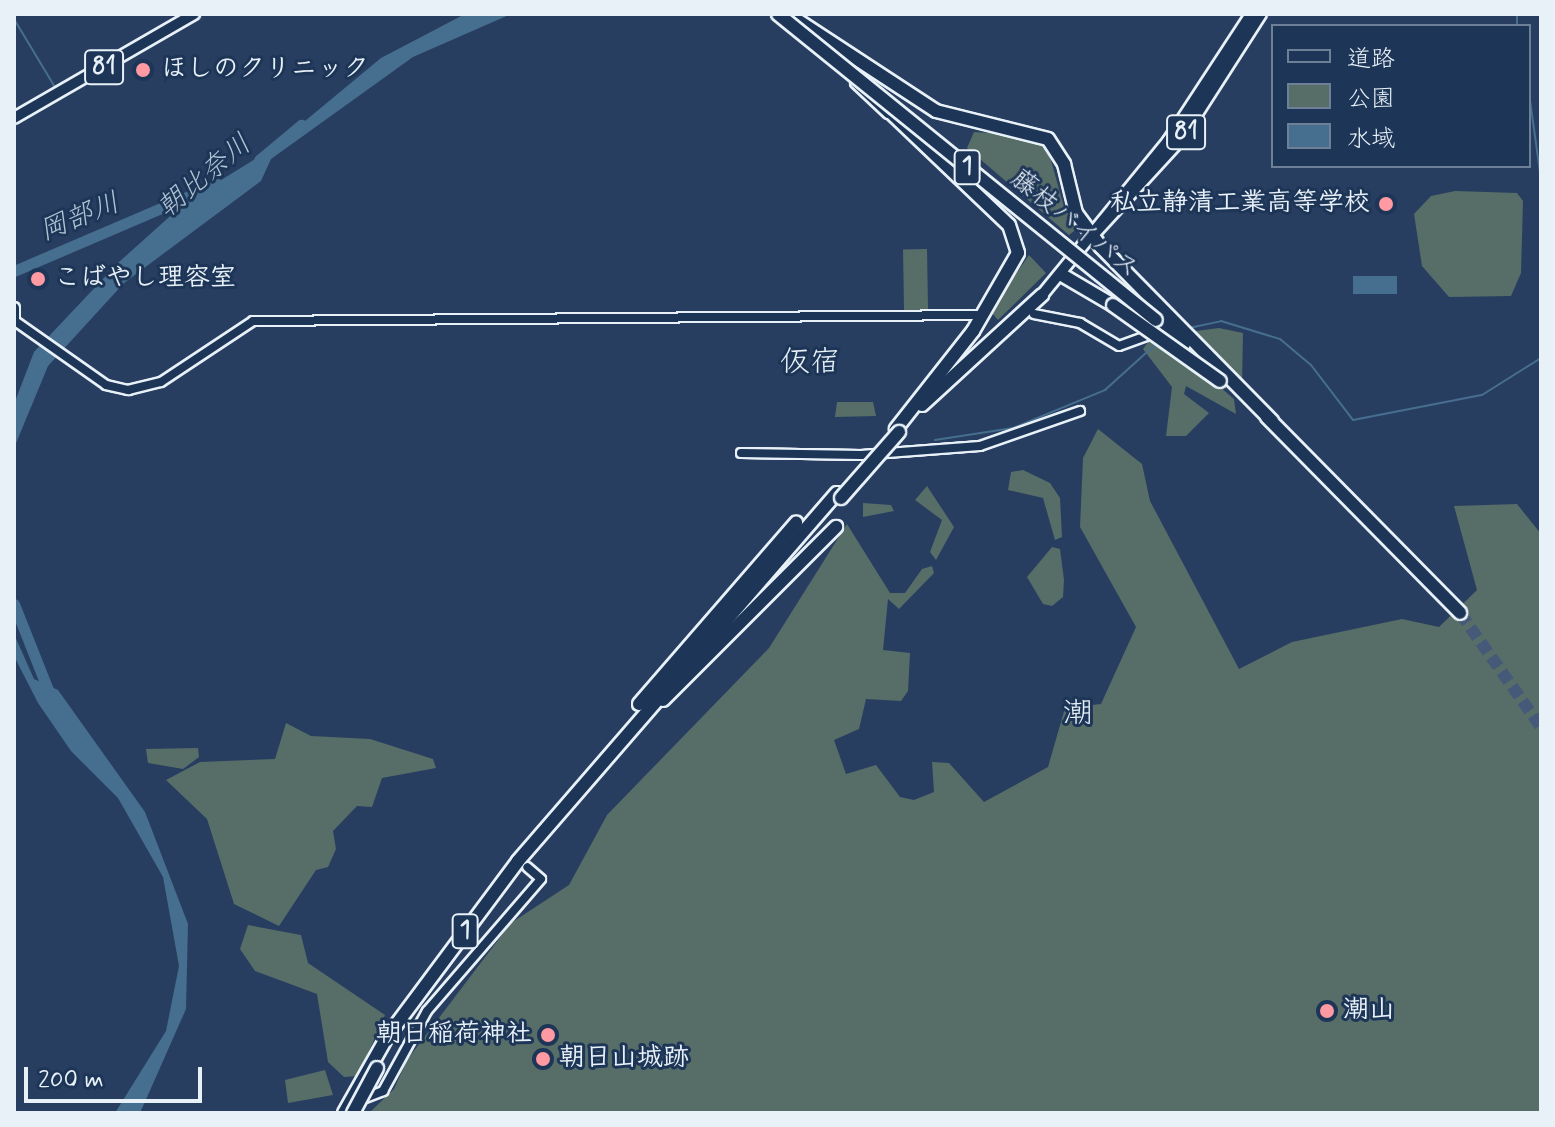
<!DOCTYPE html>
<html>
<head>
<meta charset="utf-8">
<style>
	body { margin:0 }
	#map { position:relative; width:1555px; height:1127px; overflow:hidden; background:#283e61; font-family:Mynerve,"Klee One",sans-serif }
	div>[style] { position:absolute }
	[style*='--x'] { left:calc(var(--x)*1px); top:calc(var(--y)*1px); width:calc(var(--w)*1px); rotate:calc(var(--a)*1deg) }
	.green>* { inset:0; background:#576d68; transform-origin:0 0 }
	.water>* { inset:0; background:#466e8e; transform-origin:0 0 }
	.stream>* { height:2px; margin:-1px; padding:0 1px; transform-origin:1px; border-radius:1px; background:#466e8e }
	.river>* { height:11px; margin:-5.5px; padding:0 5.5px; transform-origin:5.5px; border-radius:5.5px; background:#466e8e }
	.highway-tunnel>* { height:12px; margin-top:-6px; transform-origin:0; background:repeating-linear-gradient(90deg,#455978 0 12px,transparent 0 18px) }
	.roads { filter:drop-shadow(2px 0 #e8f1f8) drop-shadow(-2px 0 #e8f1f8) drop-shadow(0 2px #e8f1f8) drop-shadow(0 -2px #e8f1f8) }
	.minor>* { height:8px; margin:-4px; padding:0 4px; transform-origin:4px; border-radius:4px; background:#1d3557 }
	.major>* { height:10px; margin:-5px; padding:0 5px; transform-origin:5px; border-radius:5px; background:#1d3557 }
	.highway>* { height:12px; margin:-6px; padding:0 6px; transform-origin:6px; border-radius:6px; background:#1d3557 }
	.bridges { filter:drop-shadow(2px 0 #e8f1f8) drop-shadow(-2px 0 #e8f1f8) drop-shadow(0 2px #e8f1f8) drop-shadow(0 -2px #e8f1f8) }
	.highway-bridge>* { height:12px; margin:-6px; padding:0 6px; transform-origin:6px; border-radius:6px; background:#1d3557 }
	.dots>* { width:22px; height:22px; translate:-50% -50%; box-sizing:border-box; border:4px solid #1d3557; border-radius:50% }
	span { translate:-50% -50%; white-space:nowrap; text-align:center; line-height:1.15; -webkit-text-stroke:6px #1d3557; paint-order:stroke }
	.shield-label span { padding:2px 6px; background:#1d3557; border:2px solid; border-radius:6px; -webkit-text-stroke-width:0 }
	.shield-label { font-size:24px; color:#e8f1f8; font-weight:700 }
	.poi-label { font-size:26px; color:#e8f1f8; font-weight:700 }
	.left { translate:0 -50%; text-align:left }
	.right { translate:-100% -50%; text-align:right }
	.street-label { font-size:26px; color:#e8f1f8 }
	.water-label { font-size:28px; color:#afc3d3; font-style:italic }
	.quarter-label { font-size:30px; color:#e8f1f8 }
	.frame { position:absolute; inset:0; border:16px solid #e8f1f8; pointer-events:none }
	.legend { position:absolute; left:1271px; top:24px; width:260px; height:144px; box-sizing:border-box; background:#1d3557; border:2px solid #6e8097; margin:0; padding:10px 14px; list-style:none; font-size:24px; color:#e8f1f8 }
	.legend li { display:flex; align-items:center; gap:16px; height:40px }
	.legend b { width:40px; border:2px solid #6e8097 }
	.scale { position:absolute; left:24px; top:1067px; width:178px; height:36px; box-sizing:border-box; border:4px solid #e8f1f8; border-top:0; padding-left:10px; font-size:24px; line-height:28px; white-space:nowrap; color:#e8f1f8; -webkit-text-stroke:6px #1d3557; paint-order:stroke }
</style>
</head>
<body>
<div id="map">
	<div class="green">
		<i style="clip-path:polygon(974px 132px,1036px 136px,1047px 146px,1064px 207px,1079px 227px,1069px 235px,967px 148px)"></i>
		<i style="clip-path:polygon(1455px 191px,1517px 193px,1523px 201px,1521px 273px,1511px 296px,1449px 297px,1422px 266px,1414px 214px,1431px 196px)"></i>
		<i style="left:927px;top:249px;width:64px;height:24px;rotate:89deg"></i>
		<i style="clip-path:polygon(1029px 255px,1046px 273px,998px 320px,990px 311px)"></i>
		<i style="clip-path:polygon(1219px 328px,1243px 333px,1242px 384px,1189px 332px)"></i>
		<i style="clip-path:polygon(1149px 341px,1213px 381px,1234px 399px,1236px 414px,1186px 386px,1184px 394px,1209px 413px,1186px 436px,1166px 436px,1172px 387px,1143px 349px)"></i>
		<i style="clip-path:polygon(837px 402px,873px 402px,876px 416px,835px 417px)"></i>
		<i style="clip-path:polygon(1098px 429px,1142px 464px,1150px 501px,1239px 669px,1292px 642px,1402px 619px,1439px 627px,1477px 590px,1454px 506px,1517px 504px,1541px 534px,1541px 1113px,369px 1113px,394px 1089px,407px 1060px,511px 923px,569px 885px,607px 815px,769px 648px,847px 524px,890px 593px,905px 593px,922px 569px,932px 566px,934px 573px,899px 609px,888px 599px,883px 650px,910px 653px,908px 691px,901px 701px,866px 699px,859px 729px,834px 740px,846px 774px,876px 765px,900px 797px,914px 800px,934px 792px,932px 762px,949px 763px,984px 802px,1048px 767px,1065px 708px,1101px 704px,1136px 627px,1080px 527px,1083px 458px)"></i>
		<i style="clip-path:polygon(1023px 470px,1050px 483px,1060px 498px,1062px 537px,1055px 540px,1043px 498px,1008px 490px,1011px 472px)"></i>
		<i style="clip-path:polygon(927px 486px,954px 527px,936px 560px,930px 552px,942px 520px,915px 500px)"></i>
		<i style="clip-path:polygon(863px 503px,891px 505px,894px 511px,863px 517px)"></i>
		<i style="clip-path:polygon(1052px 547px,1060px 549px,1064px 580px,1063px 597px,1052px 606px,1043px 604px,1027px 577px)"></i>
		<i style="clip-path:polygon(286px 723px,311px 736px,370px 739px,433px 759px,436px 768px,382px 778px,372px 807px,357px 806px,333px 831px,336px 849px,328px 867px,316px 870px,279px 926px,234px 904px,207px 819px,166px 780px,200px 762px,275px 759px)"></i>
		<i style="clip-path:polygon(198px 748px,199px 757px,183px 769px,148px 763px,146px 749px)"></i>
		<i style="clip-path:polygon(248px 925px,301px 935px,308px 963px,385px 1015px,358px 1076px,344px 1077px,328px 1062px,317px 994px,255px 971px,240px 949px)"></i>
		<i style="clip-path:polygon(325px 1070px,333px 1095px,288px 1103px,285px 1080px)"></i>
	</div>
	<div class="water">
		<i style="clip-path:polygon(465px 14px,511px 14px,413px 57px,271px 159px,261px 181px,124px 283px,48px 366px,14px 448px,14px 404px,34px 352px,119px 262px,187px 201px,270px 150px,381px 58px)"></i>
		<i style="left:1353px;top:276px;width:44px;height:18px"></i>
		<i style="clip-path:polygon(14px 634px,34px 679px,58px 690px,145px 812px,188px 924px,186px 1009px,140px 1113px,115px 1113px,166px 1031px,179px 966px,163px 877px,118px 798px,71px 751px,38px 703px,14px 656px)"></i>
	</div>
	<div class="stream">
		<i style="--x:1517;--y:14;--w:12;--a:90"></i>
		<i style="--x:14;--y:19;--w:82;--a:59"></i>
		<i style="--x:1529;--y:93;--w:87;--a:82.1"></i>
		<i style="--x:1189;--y:328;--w:33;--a:-12"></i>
		<i style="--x:1221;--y:321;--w:62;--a:17"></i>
		<i style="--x:1280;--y:339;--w:40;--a:40"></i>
		<i style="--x:1311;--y:365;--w:69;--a:52.6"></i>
		<i style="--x:1353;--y:420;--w:131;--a:-11"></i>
		<i style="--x:1482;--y:395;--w:70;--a:-32.1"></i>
		<i style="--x:935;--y:440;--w:79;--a:-8.7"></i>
		<i style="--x:1013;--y:428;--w:100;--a:-22.4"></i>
		<i style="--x:1105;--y:390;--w:72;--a:-42.2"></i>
	</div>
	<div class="river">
		<i style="--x:259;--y:160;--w:55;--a:-39.8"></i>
		<i style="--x:14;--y:271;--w:221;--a:-23.2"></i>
		<i style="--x:14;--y:604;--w:98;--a:68.4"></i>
	</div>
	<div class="highway-tunnel">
		<i style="--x:1460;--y:613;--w:140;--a:54.6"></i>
	</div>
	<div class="roads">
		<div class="minor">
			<i style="--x:855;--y:83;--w:45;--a:43.2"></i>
			<i style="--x:1034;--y:314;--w:47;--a:11.1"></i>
			<i style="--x:1080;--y:323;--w:45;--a:30.5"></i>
			<i style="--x:1119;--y:346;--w:38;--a:-20"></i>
			<i style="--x:15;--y:321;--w:111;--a:35.1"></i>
			<i style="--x:106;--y:385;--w:23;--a:13"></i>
			<i style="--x:128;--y:390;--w:34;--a:-14"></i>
			<i style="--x:161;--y:382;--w:110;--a:-33.5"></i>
			<i style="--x:253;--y:321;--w:724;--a:-0.47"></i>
			<i style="--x:741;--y:453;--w:120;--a:1"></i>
			<i style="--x:861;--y:455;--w:119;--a:-4.3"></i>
			<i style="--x:980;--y:446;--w:106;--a:-19.3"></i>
			<i style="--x:360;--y:1100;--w:25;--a:-21"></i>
			<i style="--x:383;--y:1091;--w:91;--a:-61.2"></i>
			<i style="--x:427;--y:1011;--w:174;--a:-49.2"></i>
			<i style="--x:541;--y:879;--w:18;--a:-139"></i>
		</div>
		<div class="major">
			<i style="--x:14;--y:118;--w:208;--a:-30"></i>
			<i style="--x:1094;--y:234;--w:127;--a:-47.5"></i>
			<i style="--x:1180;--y:140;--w:150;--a:-57.3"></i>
			<i style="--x:1042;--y:295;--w:199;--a:-50.7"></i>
			<i style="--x:1168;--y:141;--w:152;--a:-56.8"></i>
			<i style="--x:14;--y:308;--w:14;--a:90"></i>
		</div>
		<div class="highway">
			<i style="--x:788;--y:14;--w:177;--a:33.2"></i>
			<i style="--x:936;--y:111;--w:115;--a:14"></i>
			<i style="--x:1048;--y:139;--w:30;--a:57"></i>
			<i style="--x:1064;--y:164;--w:50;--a:76.2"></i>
			<i style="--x:1076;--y:213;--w:42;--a:53.7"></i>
			<i style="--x:1101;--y:247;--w:244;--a:45.5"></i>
			<i style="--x:887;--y:109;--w:168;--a:43.6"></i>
			<i style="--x:1009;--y:225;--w:29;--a:72"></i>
			<i style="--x:1018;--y:253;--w:90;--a:120"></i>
			<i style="--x:973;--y:331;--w:125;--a:128.2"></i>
			<i style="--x:1062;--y:275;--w:59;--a:30.5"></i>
			<i style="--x:1156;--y:320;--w:37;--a:41"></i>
			<i style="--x:922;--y:405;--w:163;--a:-42.5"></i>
			<i style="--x:1267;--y:417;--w:275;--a:45.4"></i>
			<i style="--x:663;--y:700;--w:245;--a:-45"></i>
			<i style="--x:639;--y:704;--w:240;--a:-49.1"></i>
			<i style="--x:344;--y:1113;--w:87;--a:-60.5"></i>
			<i style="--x:387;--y:1037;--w:219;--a:-53.3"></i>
			<i style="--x:518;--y:861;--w:487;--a:-49.1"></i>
		</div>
	</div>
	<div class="bridges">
		<div class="highway-bridge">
			<i style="--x:778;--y:14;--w:486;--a:39"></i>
			<i style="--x:1113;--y:305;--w:131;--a:35.4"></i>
			<i style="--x:841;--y:498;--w:88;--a:-48.7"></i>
			<i style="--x:353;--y:1113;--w:51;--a:-61.9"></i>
		</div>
	</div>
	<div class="dots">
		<i style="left:143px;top:70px;background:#ff9aa2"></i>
		<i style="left:1386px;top:204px;background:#ff9aa2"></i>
		<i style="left:38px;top:279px;background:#ff9aa2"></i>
		<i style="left:1327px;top:1011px;background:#ff9aa2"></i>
		<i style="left:548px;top:1035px;background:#ff9aa2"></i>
		<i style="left:543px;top:1059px;background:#ff9aa2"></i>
	</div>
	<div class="shield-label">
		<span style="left:104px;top:67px">81</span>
		<span style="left:1186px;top:132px">81</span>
		<span style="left:967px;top:167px">1</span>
		<span style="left:465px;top:931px">1</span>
	</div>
	<div class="poi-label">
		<span class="left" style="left:161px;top:70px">ほしのクリニック</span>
		<span class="right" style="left:1370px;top:204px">私立静清工業高等学校</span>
		<span class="left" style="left:54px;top:279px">こばやし理容室</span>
		<span class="left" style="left:1343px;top:1011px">潮山</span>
		<span class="right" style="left:532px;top:1035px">朝日稲荷神社</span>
		<span class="left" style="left:559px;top:1059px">朝日山城跡</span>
	</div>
	<div class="street-label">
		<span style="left:1074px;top:225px;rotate:39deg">藤枝バイパス</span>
	</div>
	<div class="water-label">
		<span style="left:205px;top:177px;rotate:-40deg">朝比奈川</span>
		<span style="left:80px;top:218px;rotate:-22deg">岡部川</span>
	</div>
	<div class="quarter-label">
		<span style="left:810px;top:363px">仮宿</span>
		<span style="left:1078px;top:714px">潮</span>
	</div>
	<div class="frame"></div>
	<ul class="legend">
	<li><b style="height:10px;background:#1d3557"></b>道路</li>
	<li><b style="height:22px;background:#576d68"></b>公園</li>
	<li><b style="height:22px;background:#466e8e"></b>水域</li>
	</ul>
	<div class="scale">200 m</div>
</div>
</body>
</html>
